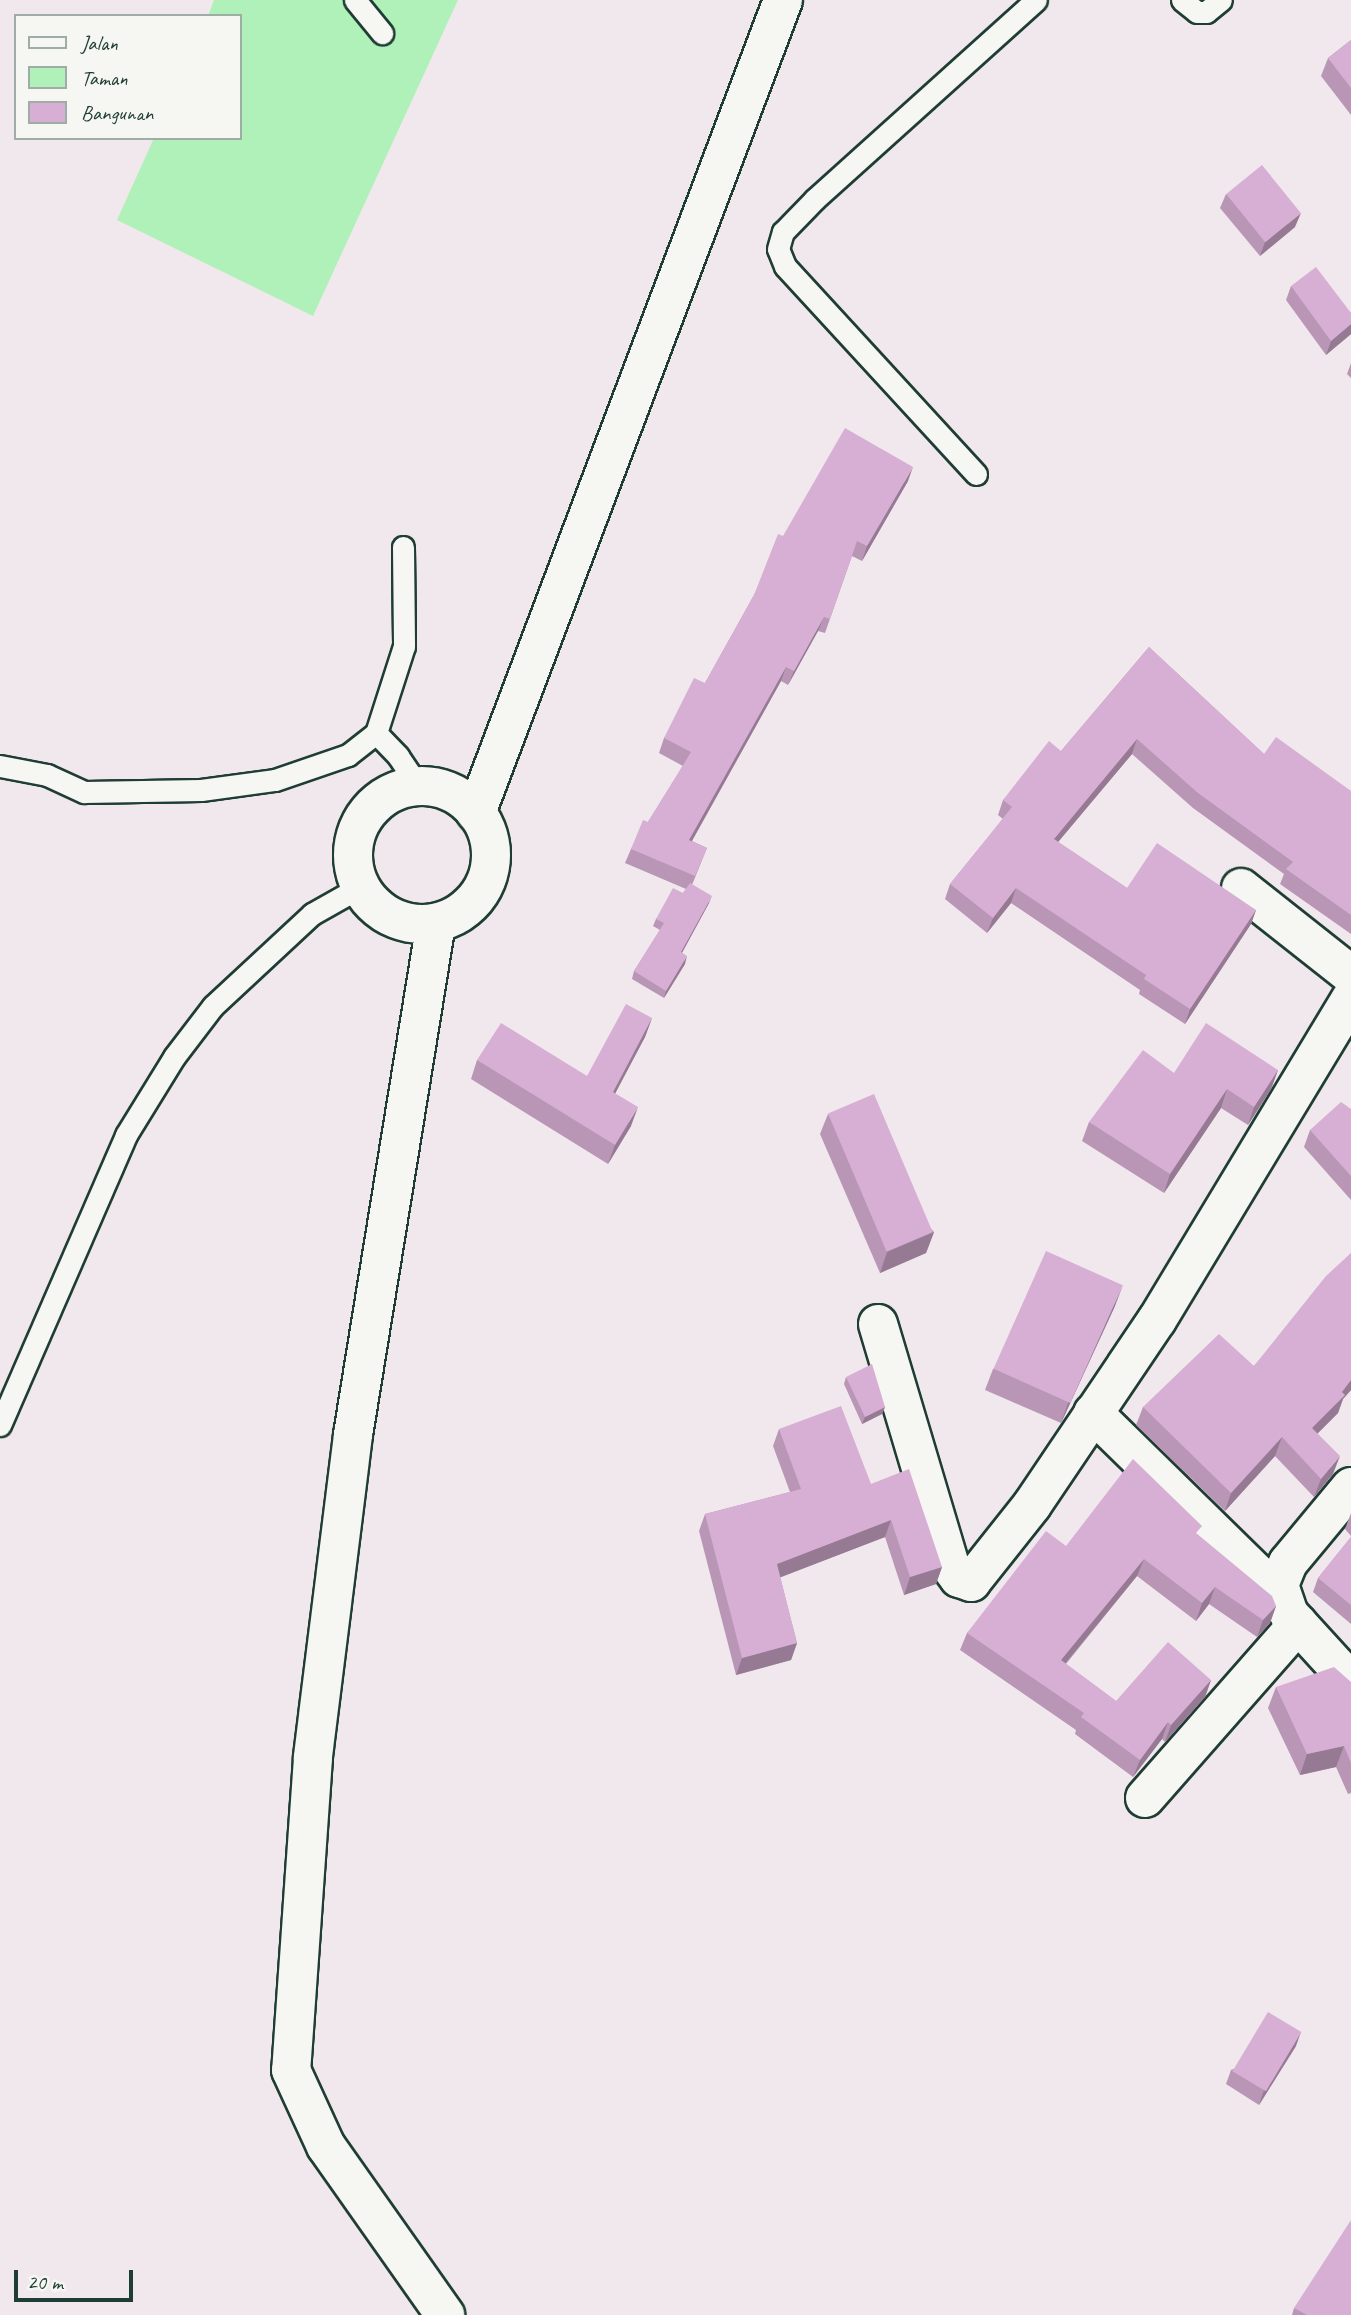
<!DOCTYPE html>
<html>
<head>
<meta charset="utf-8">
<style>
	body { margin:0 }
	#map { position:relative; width:1351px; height:2315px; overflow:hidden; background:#f0e8ec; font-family:Caveat,sans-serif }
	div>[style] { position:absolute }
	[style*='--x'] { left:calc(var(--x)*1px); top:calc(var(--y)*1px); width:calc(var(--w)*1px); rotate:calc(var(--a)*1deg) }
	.green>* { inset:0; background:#b0f1b9 }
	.roads { filter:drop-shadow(2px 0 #1f3d34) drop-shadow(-2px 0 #1f3d34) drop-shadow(0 2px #1f3d34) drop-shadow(0 -2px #1f3d34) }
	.lane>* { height:21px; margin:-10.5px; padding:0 10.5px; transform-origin:10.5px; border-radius:10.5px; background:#f6f6f2 }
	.street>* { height:38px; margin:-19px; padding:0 19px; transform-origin:19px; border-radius:19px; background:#f6f6f2 }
	.street>.ring { margin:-19px; padding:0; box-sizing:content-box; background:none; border:38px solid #f6f6f2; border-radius:50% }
	.wall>* { inset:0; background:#b996b6 }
	.shaded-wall>* { inset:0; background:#967a94 }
	.building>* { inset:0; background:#d7aed4; transform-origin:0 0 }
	span { translate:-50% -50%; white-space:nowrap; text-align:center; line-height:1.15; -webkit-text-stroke:7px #f6f6f2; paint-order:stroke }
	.legend { position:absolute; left:14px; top:14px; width:228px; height:126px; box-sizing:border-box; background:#f6f6f2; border:2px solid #a0aca6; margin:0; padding:9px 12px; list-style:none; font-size:21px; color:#1f3d34 }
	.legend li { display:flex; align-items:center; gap:14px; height:35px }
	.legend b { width:35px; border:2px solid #a0aca6 }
	.scale { position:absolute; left:14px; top:2270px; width:119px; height:32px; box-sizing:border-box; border:4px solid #1f3d34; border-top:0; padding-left:9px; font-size:21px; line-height:24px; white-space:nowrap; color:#1f3d34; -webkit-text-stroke:5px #f6f6f2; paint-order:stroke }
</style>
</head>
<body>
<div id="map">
	<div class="green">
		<i style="clip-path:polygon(214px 0,458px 0,313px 316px,117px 220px,154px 138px,240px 138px,240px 16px,208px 16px)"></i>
	</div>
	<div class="roads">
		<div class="lane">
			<i style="--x:355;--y:0;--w:43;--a:50.7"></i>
			<i style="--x:1182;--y:0;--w:19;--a:39"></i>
			<i style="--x:1197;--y:12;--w:9;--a:0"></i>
			<i style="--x:1206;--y:12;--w:19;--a:-39"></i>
			<i style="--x:976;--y:474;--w:282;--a:-132.6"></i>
			<i style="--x:785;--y:266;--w:18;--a:-112"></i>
			<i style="--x:778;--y:249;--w:18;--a:-74"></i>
			<i style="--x:783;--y:232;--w:46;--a:-45.9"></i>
			<i style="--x:815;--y:199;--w:297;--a:-42"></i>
			<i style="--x:403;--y:547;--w:99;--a:89.4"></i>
			<i style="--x:404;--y:646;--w:91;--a:107.8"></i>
			<i style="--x:376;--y:733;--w:32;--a:46"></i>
			<i style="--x:398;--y:756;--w:36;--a:56"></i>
			<i style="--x:0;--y:766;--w:48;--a:10.8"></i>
			<i style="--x:47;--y:775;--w:41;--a:24.7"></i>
			<i style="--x:84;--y:792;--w:117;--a:-1"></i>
			<i style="--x:201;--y:790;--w:75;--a:-7.7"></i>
			<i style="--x:275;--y:780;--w:77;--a:-18.9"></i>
			<i style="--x:348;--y:755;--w:36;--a:-38"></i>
			<i style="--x:0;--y:1425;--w:316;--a:-66.5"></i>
			<i style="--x:126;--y:1135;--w:92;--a:-58.4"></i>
			<i style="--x:174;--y:1057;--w:64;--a:-52.6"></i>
			<i style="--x:213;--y:1006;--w:135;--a:-42.9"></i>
			<i style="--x:312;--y:914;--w:55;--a:-29.4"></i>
		</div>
		<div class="street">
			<i class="ring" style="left:353px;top:786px;width:100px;height:100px"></i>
			<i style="--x:476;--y:813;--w:869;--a:-69.31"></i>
			<i style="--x:1241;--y:888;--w:140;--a:38.3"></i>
			<i style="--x:436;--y:923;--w:519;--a:99.21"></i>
			<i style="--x:353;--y:1435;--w:325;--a:97.1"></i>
			<i style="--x:313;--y:1758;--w:313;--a:94"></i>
			<i style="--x:291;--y:2070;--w:84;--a:65.3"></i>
			<i style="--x:326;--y:2146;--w:207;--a:54.8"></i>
			<i style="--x:878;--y:1324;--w:252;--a:73.4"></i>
			<i style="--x:950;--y:1566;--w:15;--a:53"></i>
			<i style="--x:959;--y:1578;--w:13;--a:18"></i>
			<i style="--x:971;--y:1582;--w:98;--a:-51.6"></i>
			<i style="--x:1032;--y:1505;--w:223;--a:-56"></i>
			<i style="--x:1157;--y:1320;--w:375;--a:-58.9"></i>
			<i style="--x:1093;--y:1413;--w:260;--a:44.4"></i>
			<i style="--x:1351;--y:1487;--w:99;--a:129.7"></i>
			<i style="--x:1288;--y:1563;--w:24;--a:112"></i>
			<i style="--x:1279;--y:1585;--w:31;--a:71"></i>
			<i style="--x:1289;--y:1614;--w:92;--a:47.6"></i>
			<i style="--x:1145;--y:1798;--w:232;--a:-48.7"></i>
		</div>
	</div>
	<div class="wall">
		<i style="clip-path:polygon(1351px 40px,1351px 115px,1321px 76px,1328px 58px)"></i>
		<i style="clip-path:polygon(1226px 194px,1295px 227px,1260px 256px,1220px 208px)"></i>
		<i style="clip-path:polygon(1291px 286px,1351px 313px,1351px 334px,1326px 355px,1286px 300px)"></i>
		<i style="clip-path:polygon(1351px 363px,1351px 378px,1347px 374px)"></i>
		<i style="clip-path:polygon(908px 481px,862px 561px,852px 556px,825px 633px,818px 631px,788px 685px,781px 681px,692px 841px,707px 848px,692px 885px,709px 903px,682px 953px,685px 964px,664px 998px,632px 979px,634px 971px,660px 930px,653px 926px,656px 919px,683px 893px,686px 889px,625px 863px,631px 849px,683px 766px,659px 753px,664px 738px,705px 683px,754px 595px,783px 536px)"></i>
		<i style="clip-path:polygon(1149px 647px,1264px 754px,1351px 791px,1351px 934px,1280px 884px,1284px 874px,1193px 808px,1132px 754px,1058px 842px,1127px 888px,1256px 910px,1251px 924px,1185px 1024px,1139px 994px,1140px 990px,1011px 903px,987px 933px,945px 899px,950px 884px,1003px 819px,998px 815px,1003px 800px,1061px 751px)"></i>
		<i style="clip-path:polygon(652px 1018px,645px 1037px,615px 1093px,631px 1126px,608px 1164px,471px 1079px,477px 1060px,587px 1076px)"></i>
		<i style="clip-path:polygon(1278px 1070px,1271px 1089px,1248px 1125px,1221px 1108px,1164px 1193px,1082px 1141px,1089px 1122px,1174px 1073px)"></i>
		<i style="clip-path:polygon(1351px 1109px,1351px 1200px,1304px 1147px,1310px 1130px)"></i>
		<i style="clip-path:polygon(828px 1114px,934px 1232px,926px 1253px,880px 1273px,820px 1134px)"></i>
		<i style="clip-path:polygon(1351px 1253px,1351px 1390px,1343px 1399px,1338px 1413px,1317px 1434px,1333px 1474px,1314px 1497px,1275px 1456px,1225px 1511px,1136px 1425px,1143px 1407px,1254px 1366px)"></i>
		<i style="clip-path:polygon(1115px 1306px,1061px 1423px,985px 1390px,993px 1369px)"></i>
		<i style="clip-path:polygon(846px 1377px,885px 1407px,882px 1414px,862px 1424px,844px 1384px)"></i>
		<i style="clip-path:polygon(779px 1429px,871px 1484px,942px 1567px,936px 1584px,904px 1595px,885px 1537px,780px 1577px,797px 1643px,791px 1660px,736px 1675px,699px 1531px,705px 1514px,790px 1492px,773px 1446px)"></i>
		<i style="clip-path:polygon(1351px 1513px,1351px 1536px,1345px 1529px)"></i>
		<i style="clip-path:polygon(1198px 1535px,1276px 1606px,1270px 1623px,1257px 1637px,1209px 1604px,1196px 1621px,1137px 1576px,1066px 1664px,1116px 1701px,1211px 1680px,1205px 1697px,1165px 1742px,1162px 1739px,1133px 1777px,1075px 1734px,1076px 1730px,960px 1650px,967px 1633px,1066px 1546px)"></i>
		<i style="clip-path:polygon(1351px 1537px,1351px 1624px,1313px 1592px,1318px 1578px)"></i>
		<i style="clip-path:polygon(1351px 1682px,1351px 1793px,1348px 1794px,1336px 1767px,1300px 1775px,1268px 1708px,1276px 1687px)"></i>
		<i style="clip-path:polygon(1296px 2046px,1259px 2105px,1226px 2084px,1231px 2070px)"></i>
		<i style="clip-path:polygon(1294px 2308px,1351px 2315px,1292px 2315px)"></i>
	</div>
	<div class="shaded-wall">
		<i style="clip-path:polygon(1301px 213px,1295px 227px,1260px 256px,1265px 242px)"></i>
		<i style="clip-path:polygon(1351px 324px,1351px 334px,1326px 355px,1331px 341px)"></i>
		<i style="clip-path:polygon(913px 467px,908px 481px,862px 561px,867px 546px)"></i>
		<i style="clip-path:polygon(824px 617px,818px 631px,788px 685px,794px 671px)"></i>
		<i style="clip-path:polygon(786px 667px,781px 681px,684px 855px,689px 840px)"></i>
		<i style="clip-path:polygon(1137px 739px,1132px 754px,1048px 854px,1054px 839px)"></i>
		<i style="clip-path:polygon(1016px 888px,1011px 903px,987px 933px,993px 918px)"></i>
		<i style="clip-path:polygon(712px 896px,709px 903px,678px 960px,681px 952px)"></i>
		<i style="clip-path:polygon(1256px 910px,1251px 924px,1185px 1024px,1190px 1009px)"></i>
		<i style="clip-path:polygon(687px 956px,685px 964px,664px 998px,666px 991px)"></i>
		<i style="clip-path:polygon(652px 1018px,645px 1037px,606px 1111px,613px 1092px)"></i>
		<i style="clip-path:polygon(1278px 1070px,1271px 1089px,1248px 1125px,1254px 1107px)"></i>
		<i style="clip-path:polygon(1227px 1089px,1221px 1108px,1164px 1193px,1170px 1174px)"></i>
		<i style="clip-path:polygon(638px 1107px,631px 1126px,608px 1164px,615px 1145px)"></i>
		<i style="clip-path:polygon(934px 1232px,926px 1253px,880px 1273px,887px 1252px)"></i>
		<i style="clip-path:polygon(1123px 1285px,1115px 1306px,1061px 1423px,1068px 1403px)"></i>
		<i style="clip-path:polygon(1351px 1380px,1351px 1390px,1343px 1399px,1338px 1413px,1305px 1446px,1312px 1428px)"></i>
		<i style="clip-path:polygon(885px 1407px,882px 1414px,862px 1424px,865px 1417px)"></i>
		<i style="clip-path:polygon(1282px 1437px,1275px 1456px,1225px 1511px,1231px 1493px)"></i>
		<i style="clip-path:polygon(1340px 1456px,1333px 1474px,1314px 1497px,1321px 1479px)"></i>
		<i style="clip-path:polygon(891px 1520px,885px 1537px,771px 1581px,777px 1564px)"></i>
		<i style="clip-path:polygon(1144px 1559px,1137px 1576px,1054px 1677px,1061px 1660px)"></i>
		<i style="clip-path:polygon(942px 1567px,936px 1584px,904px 1595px,910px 1577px)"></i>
		<i style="clip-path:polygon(1215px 1587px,1209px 1604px,1196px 1621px,1202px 1603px)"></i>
		<i style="clip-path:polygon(1276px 1606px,1270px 1623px,1257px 1637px,1263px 1620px)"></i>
		<i style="clip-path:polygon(797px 1643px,791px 1660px,736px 1675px,742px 1658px)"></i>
		<i style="clip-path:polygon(1211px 1680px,1205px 1697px,1165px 1742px,1171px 1725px)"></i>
		<i style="clip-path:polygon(1168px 1722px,1162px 1739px,1133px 1777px,1140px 1760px)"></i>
		<i style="clip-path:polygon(1344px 1746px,1336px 1767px,1300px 1775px,1307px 1754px)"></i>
		<i style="clip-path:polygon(1301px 2032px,1296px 2046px,1259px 2105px,1264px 2090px)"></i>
	</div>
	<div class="building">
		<i style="clip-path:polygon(1351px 40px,1351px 88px,1328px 58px)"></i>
		<i style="left:1262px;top:165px;width:62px;height:46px;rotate:51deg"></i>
		<i style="clip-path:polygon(1316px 267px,1351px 313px,1351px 324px,1331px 341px,1291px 286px)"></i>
		<i style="clip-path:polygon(845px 428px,913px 467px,867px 546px,857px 541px,830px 619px,824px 617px,794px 671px,786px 667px,689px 840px,707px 848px,695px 876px,631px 849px,643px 820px,648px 822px,691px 752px,664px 738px,694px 678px,705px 683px,754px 595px,778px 534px,783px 536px)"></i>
		<i style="clip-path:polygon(1149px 647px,1264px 754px,1276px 737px,1351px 791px,1351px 915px,1286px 869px,1293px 862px,1198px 793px,1137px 739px,1054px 839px,1127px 888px,1157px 843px,1256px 910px,1190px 1009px,1144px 979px,1146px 975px,1016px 888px,993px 918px,950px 884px,1012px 807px,1003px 800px,1049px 741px,1061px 751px)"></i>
		<i style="clip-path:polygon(690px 883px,712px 896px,681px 952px,687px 956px,666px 991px,634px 971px,664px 923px,656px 919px,673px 888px,683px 893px)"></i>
		<i style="clip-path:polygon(626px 1004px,652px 1018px,613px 1092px,638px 1107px,615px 1145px,477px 1060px,501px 1023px,587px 1076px)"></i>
		<i style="clip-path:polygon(1206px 1023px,1278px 1070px,1254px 1107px,1227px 1089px,1170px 1174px,1089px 1122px,1143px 1050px,1174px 1073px)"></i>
		<i style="left:874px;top:1094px;width:150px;height:50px;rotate:67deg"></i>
		<i style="clip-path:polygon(1341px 1102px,1351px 1109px,1351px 1176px,1310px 1130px)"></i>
		<i style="left:1046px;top:1251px;width:84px;height:129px;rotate:24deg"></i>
		<i style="clip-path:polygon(1351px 1253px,1351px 1380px,1342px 1392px,1345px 1395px,1312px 1428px,1340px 1456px,1321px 1479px,1282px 1437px,1231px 1493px,1143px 1407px,1219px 1334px,1254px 1366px,1326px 1276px)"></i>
		<i style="clip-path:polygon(872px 1364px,885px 1407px,865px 1417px,846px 1377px)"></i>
		<i style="clip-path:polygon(841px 1406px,871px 1484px,909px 1469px,942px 1567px,910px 1577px,891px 1520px,777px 1564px,797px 1643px,742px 1658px,705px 1514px,801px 1489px,779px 1429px)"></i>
		<i style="clip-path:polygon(1133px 1459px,1202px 1526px,1196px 1533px,1272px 1596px,1276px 1606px,1263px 1620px,1215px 1587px,1202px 1603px,1144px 1559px,1061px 1660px,1116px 1701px,1168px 1642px,1211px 1680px,1171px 1725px,1168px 1722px,1140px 1760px,1081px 1717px,1084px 1713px,967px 1633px,1046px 1531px,1066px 1546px)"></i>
		<i style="clip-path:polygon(1351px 1537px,1351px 1605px,1318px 1578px)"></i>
		<i style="clip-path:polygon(1334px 1667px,1351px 1682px,1351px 1763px,1344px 1746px,1307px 1754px,1276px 1687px)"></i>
		<i style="left:1268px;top:2012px;width:39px;height:69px;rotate:31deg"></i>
		<i style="clip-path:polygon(1351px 2220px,1351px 2315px,1307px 2315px,1294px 2308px)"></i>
	</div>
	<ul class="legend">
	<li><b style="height:9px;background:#f6f6f2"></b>Jalan</li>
	<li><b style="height:19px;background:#b0f1b9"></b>Taman</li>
	<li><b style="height:19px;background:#d7aed4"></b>Bangunan</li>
	</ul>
	<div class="scale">20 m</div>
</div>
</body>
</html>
